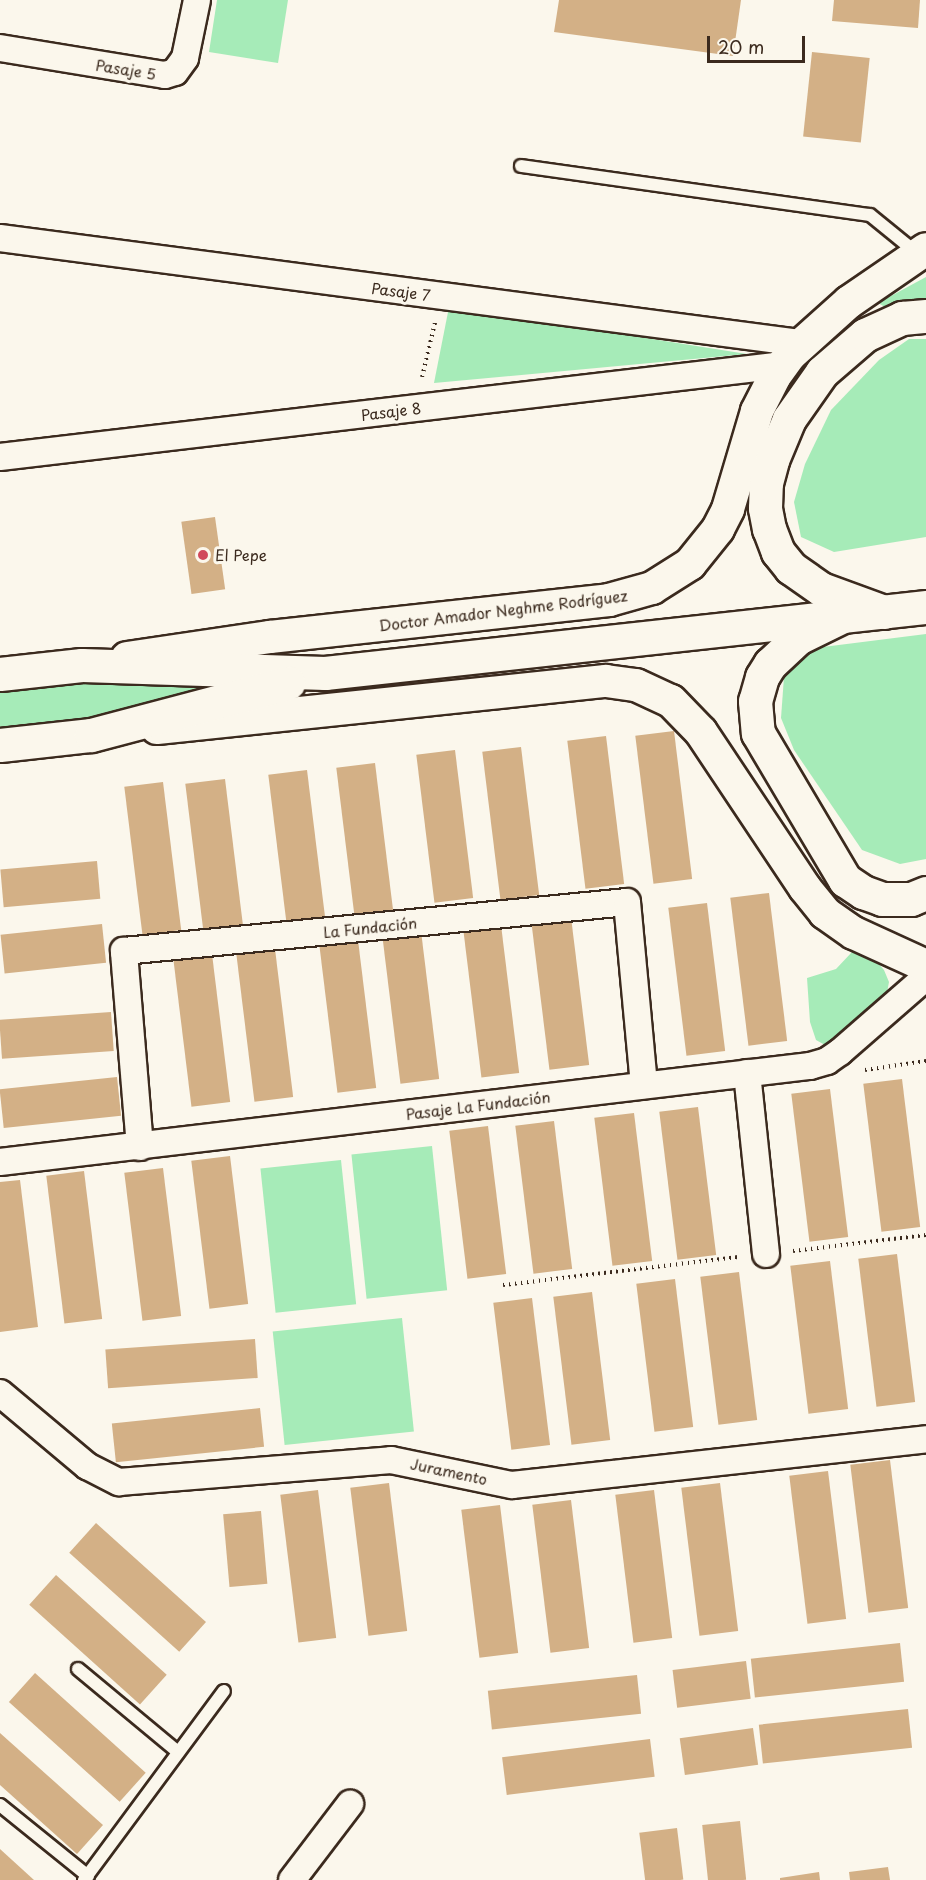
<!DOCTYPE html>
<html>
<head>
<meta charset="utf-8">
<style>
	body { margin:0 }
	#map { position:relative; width:926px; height:1880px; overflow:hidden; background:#fbf7ec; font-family:"Playpen Sans",sans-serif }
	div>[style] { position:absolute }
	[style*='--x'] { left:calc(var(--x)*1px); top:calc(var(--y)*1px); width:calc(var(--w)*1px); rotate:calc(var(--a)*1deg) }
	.green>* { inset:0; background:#a6ebb8; transform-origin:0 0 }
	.building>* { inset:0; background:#d3b086; transform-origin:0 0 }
	.path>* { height:4px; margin-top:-2px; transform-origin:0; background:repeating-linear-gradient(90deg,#3b2a1e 0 1.5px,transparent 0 6px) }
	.roads { filter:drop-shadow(2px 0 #3b2a1e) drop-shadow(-2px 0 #3b2a1e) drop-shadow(0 2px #3b2a1e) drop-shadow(0 -2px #3b2a1e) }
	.service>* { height:12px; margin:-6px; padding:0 6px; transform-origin:6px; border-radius:6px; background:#fbf7ec }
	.minor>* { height:26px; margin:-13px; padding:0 13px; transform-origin:13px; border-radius:13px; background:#fbf7ec }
	.tertiary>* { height:32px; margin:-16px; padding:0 16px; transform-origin:16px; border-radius:16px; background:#fbf7ec }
	.secondary>* { height:33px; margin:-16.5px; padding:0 16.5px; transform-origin:16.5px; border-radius:16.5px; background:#fbf7ec }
	.primary>* { height:33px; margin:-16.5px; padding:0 16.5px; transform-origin:16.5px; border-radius:16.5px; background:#fbf7ec }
	.dots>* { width:16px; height:16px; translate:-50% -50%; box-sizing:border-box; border:3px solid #fbf7ec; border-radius:50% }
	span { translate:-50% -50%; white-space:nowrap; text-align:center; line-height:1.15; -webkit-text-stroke:6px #fbf7ec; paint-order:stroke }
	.street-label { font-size:15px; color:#3b2a1e }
	.poi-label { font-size:15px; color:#3b2a1e }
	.left { translate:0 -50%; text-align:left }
	.scale { position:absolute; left:707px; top:36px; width:98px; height:27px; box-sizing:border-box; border:3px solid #3b2a1e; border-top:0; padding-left:8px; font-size:18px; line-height:21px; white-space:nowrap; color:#3b2a1e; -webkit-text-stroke:4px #fbf7ec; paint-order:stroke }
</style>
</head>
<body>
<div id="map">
	<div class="green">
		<i style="clip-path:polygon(217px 0,288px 0,278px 63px,209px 52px)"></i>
		<i style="clip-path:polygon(926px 277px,926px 304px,894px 312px,878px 303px)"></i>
		<i style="clip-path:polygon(449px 307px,747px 354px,434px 383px)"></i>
		<i style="clip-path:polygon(909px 339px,926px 339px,926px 537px,834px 552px,801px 537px,794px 502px,805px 464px,831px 410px,879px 360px)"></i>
		<i style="clip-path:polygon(926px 634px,926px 859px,900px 864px,862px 850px,794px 750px,781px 718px,784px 677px,815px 648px)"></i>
		<i style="clip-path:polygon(100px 677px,197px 680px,200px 695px,133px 713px,0 731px,0 688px)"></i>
		<i style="clip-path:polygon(852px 952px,877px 962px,884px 970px,889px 982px,886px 998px,858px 1022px,825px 1045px,816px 1040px,810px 1022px,807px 978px,836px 969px)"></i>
		<i style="left:432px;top:1146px;width:145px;height:81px;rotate:84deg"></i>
		<i style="left:341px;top:1160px;width:145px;height:81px;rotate:84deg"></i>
		<i style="left:402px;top:1318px;width:114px;height:130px;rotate:84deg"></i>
	</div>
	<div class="building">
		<i style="clip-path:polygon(559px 0,741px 0,733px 56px,554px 32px)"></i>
		<i style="clip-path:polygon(834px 0,920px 0,918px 28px,832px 21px)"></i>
		<i style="left:812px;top:52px;width:58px;height:85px;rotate:6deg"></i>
		<i style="left:215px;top:517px;width:73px;height:34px;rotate:82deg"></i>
		<i style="left:674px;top:731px;width:149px;height:39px;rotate:83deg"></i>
		<i style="left:606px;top:736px;width:149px;height:39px;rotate:83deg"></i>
		<i style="left:521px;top:747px;width:149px;height:39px;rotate:83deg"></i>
		<i style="left:455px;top:750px;width:149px;height:39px;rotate:83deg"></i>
		<i style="left:375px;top:763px;width:149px;height:39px;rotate:83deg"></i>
		<i style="left:307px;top:770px;width:149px;height:39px;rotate:83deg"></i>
		<i style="left:225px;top:779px;width:148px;height:40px;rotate:83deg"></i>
		<i style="left:163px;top:782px;width:149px;height:39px;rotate:83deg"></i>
		<i style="left:97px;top:861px;width:38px;height:97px;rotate:85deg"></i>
		<i style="left:769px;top:893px;width:149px;height:39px;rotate:83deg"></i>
		<i style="left:707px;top:903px;width:149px;height:39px;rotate:83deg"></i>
		<i style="left:571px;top:917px;width:149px;height:40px;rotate:83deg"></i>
		<i style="left:102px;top:924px;width:39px;height:102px;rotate:84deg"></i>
		<i style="left:501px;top:925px;width:149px;height:38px;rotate:83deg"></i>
		<i style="left:421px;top:931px;width:149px;height:39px;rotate:83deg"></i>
		<i style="left:358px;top:940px;width:149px;height:39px;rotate:83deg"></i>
		<i style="left:275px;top:949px;width:149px;height:39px;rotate:83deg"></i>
		<i style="left:212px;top:954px;width:149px;height:39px;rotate:83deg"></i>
		<i style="left:111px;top:1012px;width:39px;height:112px;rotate:86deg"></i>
		<i style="left:117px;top:1077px;width:39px;height:118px;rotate:84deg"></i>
		<i style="left:902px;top:1079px;width:149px;height:39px;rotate:83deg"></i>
		<i style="left:830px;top:1089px;width:149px;height:39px;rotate:83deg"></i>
		<i style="left:698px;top:1107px;width:149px;height:39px;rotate:83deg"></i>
		<i style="left:634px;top:1113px;width:149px;height:40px;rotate:83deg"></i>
		<i style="left:554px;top:1121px;width:149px;height:39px;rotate:83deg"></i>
		<i style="left:488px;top:1126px;width:149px;height:39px;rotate:83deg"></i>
		<i style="left:230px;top:1156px;width:149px;height:39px;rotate:83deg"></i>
		<i style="left:163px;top:1168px;width:149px;height:39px;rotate:83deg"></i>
		<i style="left:84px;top:1171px;width:149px;height:38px;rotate:83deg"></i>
		<i style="clip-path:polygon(20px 1180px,38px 1327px,0 1332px,0 1182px)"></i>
		<i style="left:897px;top:1254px;width:149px;height:39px;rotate:83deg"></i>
		<i style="left:830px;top:1261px;width:149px;height:40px;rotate:83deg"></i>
		<i style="left:739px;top:1272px;width:149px;height:39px;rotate:83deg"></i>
		<i style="left:675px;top:1279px;width:149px;height:39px;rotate:83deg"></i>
		<i style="left:592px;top:1292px;width:149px;height:39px;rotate:83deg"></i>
		<i style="left:532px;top:1298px;width:148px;height:39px;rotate:83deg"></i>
		<i style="left:255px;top:1339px;width:39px;height:150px;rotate:86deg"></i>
		<i style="left:260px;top:1408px;width:39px;height:149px;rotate:84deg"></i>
		<i style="left:890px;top:1460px;width:149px;height:40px;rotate:83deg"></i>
		<i style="left:828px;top:1471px;width:149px;height:39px;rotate:83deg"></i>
		<i style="left:389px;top:1483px;width:149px;height:39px;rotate:83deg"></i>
		<i style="left:720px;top:1483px;width:149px;height:39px;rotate:83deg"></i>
		<i style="left:318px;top:1490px;width:149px;height:38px;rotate:83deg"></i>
		<i style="left:654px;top:1490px;width:149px;height:39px;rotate:83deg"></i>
		<i style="left:571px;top:1500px;width:149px;height:39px;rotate:83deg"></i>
		<i style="left:500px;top:1505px;width:149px;height:39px;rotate:83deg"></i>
		<i style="left:261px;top:1511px;width:73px;height:38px;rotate:85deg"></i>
		<i style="left:96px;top:1523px;width:148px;height:40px;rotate:42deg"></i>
		<i style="left:56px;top:1575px;width:149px;height:40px;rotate:42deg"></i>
		<i style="left:900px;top:1643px;width:39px;height:150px;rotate:84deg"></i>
		<i style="left:746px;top:1661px;width:38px;height:74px;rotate:83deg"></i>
		<i style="left:35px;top:1673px;width:149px;height:39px;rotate:42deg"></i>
		<i style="left:637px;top:1675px;width:39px;height:150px;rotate:84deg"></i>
		<i style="left:908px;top:1709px;width:39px;height:150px;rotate:84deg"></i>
		<i style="left:753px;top:1728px;width:37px;height:74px;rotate:82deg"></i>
		<i style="clip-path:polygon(0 1733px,103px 1825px,77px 1854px,0 1785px)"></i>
		<i style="left:650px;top:1739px;width:38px;height:149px;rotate:83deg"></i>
		<i style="left:740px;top:1821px;width:59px;height:38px;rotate:84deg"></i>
		<i style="left:677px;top:1828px;width:52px;height:38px;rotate:83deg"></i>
		<i style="clip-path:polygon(0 1849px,34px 1880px,0 1880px)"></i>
		<i style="clip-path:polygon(888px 1867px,890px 1880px,850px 1880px,849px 1872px)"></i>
		<i style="clip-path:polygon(819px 1872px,820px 1880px,780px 1880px,780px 1878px)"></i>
	</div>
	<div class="path">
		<i style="--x:422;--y:377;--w:56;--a:-76.5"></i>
		<i style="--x:865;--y:1070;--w:62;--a:-8.4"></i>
		<i style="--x:793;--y:1251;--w:134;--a:-6.9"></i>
		<i style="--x:503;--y:1285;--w:237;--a:-6.8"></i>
	</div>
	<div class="roads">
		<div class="service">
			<i style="--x:521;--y:166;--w:352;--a:8"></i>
			<i style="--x:870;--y:215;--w:62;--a:39.1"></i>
			<i style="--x:78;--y:1669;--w:130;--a:39.7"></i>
			<i style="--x:0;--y:1805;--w:113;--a:38.9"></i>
			<i style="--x:84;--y:1880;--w:235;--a:-53.5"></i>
		</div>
		<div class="minor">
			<i style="--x:0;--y:48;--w:167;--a:9.3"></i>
			<i style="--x:165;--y:75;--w:10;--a:-17"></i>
			<i style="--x:175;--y:72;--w:17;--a:-54"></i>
			<i style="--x:185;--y:58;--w:59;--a:-78.3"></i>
			<i style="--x:0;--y:238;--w:808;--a:7.47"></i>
			<i style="--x:0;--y:457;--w:787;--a:-6.71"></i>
			<i style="--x:747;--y:1073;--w:182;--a:84"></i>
			<i style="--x:140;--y:1147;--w:197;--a:-94.7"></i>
			<i style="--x:124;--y:951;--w:505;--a:-5.56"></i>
			<i style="--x:627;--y:902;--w:184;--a:84.7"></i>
			<i style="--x:0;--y:1162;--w:816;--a:-6.76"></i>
			<i style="--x:810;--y:1066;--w:18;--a:-16"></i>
			<i style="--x:827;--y:1061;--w:16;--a:-35"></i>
			<i style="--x:840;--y:1052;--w:114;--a:-41.1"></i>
			<i style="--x:0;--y:1393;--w:114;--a:40"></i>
			<i style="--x:87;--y:1466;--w:36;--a:27"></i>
			<i style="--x:119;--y:1482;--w:273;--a:-4.6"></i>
			<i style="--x:391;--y:1460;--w:124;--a:11.7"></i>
			<i style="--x:512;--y:1485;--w:417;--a:-6.3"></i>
			<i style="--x:292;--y:1880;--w:96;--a:-52.7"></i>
		</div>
		<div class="tertiary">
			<i style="--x:127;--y:658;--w:145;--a:-8.4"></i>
			<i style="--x:270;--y:637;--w:341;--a:-6.2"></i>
			<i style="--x:609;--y:600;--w:45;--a:-15.6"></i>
			<i style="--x:652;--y:588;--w:45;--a:-32.3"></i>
			<i style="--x:690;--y:564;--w:45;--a:-51.3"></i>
			<i style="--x:718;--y:529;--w:22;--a:-63"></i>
			<i style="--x:728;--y:509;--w:102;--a:-73.5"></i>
			<i style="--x:757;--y:411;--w:38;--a:-63"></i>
			<i style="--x:774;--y:377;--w:29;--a:-54"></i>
			<i style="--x:791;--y:354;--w:78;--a:-41.9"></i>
			<i style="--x:849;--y:302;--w:93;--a:-34.5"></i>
			<i style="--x:157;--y:728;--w:451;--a:-6"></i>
			<i style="--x:606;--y:681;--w:30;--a:8"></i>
			<i style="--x:636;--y:685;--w:38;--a:25"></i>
			<i style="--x:671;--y:701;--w:43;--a:45.9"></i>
			<i style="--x:701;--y:732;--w:187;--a:56.3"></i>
			<i style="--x:805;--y:888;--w:32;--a:51"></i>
			<i style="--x:825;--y:913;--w:35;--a:35"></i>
			<i style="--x:854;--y:933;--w:79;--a:24.6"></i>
		</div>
		<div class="secondary">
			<i style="--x:0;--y:674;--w:82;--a:-6.3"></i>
			<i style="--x:82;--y:665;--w:243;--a:1.9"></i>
			<i style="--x:325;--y:673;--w:605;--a:-6.27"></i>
			<i style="--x:0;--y:745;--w:92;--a:-6.3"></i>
			<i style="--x:91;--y:735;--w:204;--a:-14.8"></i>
		</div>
		<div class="primary">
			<i style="--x:884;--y:612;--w:67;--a:-159.9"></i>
			<i style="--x:821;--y:589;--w:37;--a:-145"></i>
			<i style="--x:791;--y:568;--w:21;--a:-129"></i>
			<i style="--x:778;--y:552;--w:25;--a:-111"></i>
			<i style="--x:769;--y:529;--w:21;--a:-101"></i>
			<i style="--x:765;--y:508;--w:25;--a:-88"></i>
			<i style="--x:766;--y:483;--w:24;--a:-75"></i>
			<i style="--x:772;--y:460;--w:44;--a:-67.5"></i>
			<i style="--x:789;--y:419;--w:57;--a:-54.9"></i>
			<i style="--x:822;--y:372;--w:57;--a:-40.7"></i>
			<i style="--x:865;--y:335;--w:41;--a:-24.7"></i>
			<i style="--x:902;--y:318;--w:24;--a:-5"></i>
			<i style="--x:847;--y:614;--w:55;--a:153.9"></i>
			<i style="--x:798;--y:638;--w:38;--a:137"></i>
			<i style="--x:770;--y:664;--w:15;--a:122"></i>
			<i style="--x:762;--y:677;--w:25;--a:106"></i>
			<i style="--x:755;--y:701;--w:32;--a:85"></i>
			<i style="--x:758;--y:733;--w:171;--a:59.4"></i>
			<i style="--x:845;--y:880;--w:22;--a:34"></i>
			<i style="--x:863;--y:892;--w:20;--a:20"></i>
			<i style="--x:882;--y:899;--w:29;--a:0"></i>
			<i style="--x:911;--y:899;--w:16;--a:-22"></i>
		</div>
	</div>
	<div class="dots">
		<i style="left:203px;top:555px;background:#d1495b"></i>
	</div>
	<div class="street-label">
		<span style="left:126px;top:69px;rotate:9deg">Pasaje 5</span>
		<span style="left:401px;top:291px;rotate:7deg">Pasaje 7</span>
		<span style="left:391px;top:411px;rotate:-7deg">Pasaje 8</span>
		<span style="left:503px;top:610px;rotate:-7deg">Doctor Amador Neghme Rodríguez</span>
		<span style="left:370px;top:927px;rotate:-6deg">La Fundación</span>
		<span style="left:478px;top:1105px;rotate:-7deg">Pasaje La Fundación</span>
		<span style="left:449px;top:1471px;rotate:12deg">Juramento</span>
	</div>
	<div class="poi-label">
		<span class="left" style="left:215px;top:555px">El Pepe</span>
	</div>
	<div class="scale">20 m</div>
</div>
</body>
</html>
